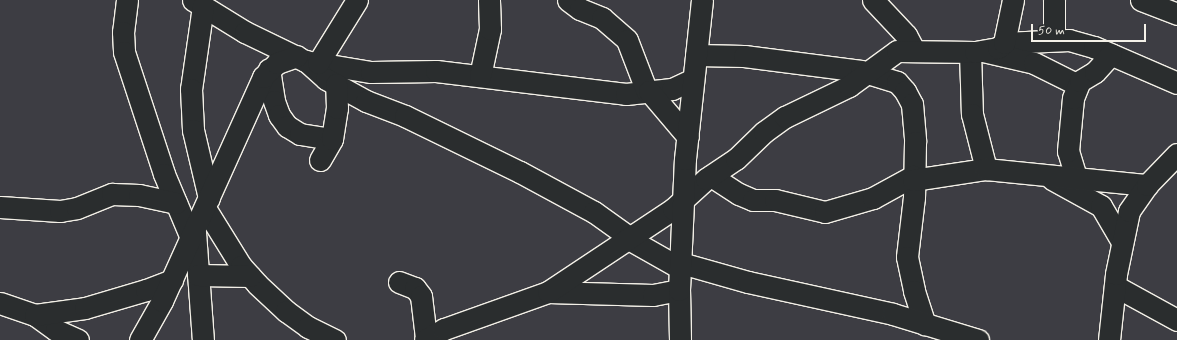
<!DOCTYPE html>
<html>
<head>
<meta charset="utf-8">
<style>
	body { margin:0 }
	#map { position:relative; width:1177px; height:340px; overflow:hidden; background:#3d3d43; font-family:Mynerve,sans-serif }
	div>[style] { position:absolute }
	[style*='--x'] { left:calc(var(--x)*1px); top:calc(var(--y)*1px); width:calc(var(--w)*1px); rotate:calc(var(--a)*1deg) }
	.roads { filter:drop-shadow(1px 0 #f4f1e8) drop-shadow(-1px 0 #f4f1e8) drop-shadow(0 1px #f4f1e8) drop-shadow(0 -1px #f4f1e8) }
	.minor>* { height:21px; margin:-10.5px; padding:0 10.5px; transform-origin:10.5px; border-radius:10.5px; background:#2a2d2e }
	span { translate:-50% -50%; white-space:nowrap; text-align:center; line-height:1.15; -webkit-text-stroke:3px #2a2d2e; paint-order:stroke }
	.scale { position:absolute; left:1031px; top:24px; width:115px; height:18px; box-sizing:border-box; border:2px solid #f4f1e8; border-top:0; padding-left:5px; font-size:12px; line-height:14px; white-space:nowrap; color:#f4f1e8; -webkit-text-stroke:3px #2a2d2e; paint-order:stroke }
</style>
</head>
<body>
<div id="map">
	<div class="roads">
		<div class="minor">
			<i style="--x:127;--y:0;--w:32;--a:97"></i>
			<i style="--x:123;--y:32;--w:20;--a:87"></i>
			<i style="--x:124;--y:52;--w:128;--a:71.8"></i>
			<i style="--x:164;--y:174;--w:69;--a:67.1"></i>
			<i style="--x:193;--y:0;--w:61;--a:31.6"></i>
			<i style="--x:245;--y:32;--w:67;--a:25.8"></i>
			<i style="--x:305;--y:61;--w:67;--a:9.5"></i>
			<i style="--x:371;--y:72;--w:65;--a:-0.9"></i>
			<i style="--x:436;--y:71;--w:191;--a:6.9"></i>
			<i style="--x:626;--y:94;--w:46;--a:-6.2"></i>
			<i style="--x:672;--y:89;--w:23;--a:-25"></i>
			<i style="--x:568;--y:0;--w:15;--a:37"></i>
			<i style="--x:580;--y:9;--w:24;--a:22"></i>
			<i style="--x:602;--y:18;--w:33;--a:41"></i>
			<i style="--x:627;--y:40;--w:56;--a:69"></i>
			<i style="--x:873;--y:0;--w:48;--a:46.7"></i>
			<i style="--x:906;--y:35;--w:17;--a:62"></i>
			<i style="--x:1141;--y:0;--w:39;--a:21"></i>
			<i style="--x:203;--y:6;--w:84;--a:98.2"></i>
			<i style="--x:191;--y:89;--w:41;--a:87.2"></i>
			<i style="--x:193;--y:130;--w:70;--a:76.8"></i>
			<i style="--x:1054;--y:40;--w:40;--a:-90"></i>
			<i style="--x:1004;--y:43;--w:65;--a:-2.6"></i>
			<i style="--x:1069;--y:40;--w:26;--a:16"></i>
			<i style="--x:1094;--y:47;--w:90;--a:23.4"></i>
			<i style="--x:983;--y:51;--w:52;--a:13.2"></i>
			<i style="--x:1034;--y:63;--w:49;--a:26.6"></i>
			<i style="--x:970;--y:52;--w:62;--a:88.2"></i>
			<i style="--x:972;--y:114;--w:57;--a:75.7"></i>
			<i style="--x:696;--y:55;--w:48;--a:1.2"></i>
			<i style="--x:744;--y:56;--w:118;--a:7.3"></i>
			<i style="--x:861;--y:71;--w:38;--a:17"></i>
			<i style="--x:897;--y:82;--w:12;--a:48"></i>
			<i style="--x:905;--y:91;--w:15;--a:62"></i>
			<i style="--x:912;--y:104;--w:38;--a:85"></i>
			<i style="--x:915;--y:142;--w:55;--a:91"></i>
			<i style="--x:914;--y:197;--w:60;--a:96.7"></i>
			<i style="--x:907;--y:257;--w:35;--a:78"></i>
			<i style="--x:914;--y:291;--w:35;--a:72"></i>
			<i style="--x:306;--y:61;--w:27;--a:42"></i>
			<i style="--x:326;--y:79;--w:46;--a:28.8"></i>
			<i style="--x:366;--y:101;--w:42;--a:21"></i>
			<i style="--x:405;--y:116;--w:128;--a:26"></i>
			<i style="--x:520;--y:172;--w:84;--a:28.4"></i>
			<i style="--x:594;--y:212;--w:43;--a:35.5"></i>
			<i style="--x:318;--y:63;--w:74;--a:-58.2"></i>
			<i style="--x:269;--y:69;--w:32;--a:81"></i>
			<i style="--x:274;--y:101;--w:15;--a:70"></i>
			<i style="--x:279;--y:115;--w:14;--a:54"></i>
			<i style="--x:287;--y:126;--w:15;--a:32"></i>
			<i style="--x:300;--y:134;--w:32;--a:9"></i>
			<i style="--x:480;--y:76;--w:48;--a:-78"></i>
			<i style="--x:490;--y:29;--w:29;--a:-92"></i>
			<i style="--x:649;--y:91;--w:60;--a:49.7"></i>
			<i style="--x:320;--y:160;--w:24;--a:-60"></i>
			<i style="--x:332;--y:139;--w:31;--a:-81"></i>
			<i style="--x:337;--y:108;--w:24;--a:-92"></i>
			<i style="--x:711;--y:176;--w:33;--a:33"></i>
			<i style="--x:739;--y:194;--w:15;--a:23"></i>
			<i style="--x:753;--y:200;--w:22;--a:0"></i>
			<i style="--x:775;--y:200;--w:51;--a:13.5"></i>
			<i style="--x:825;--y:212;--w:50;--a:-16.3"></i>
			<i style="--x:873;--y:198;--w:46;--a:-28.8"></i>
			<i style="--x:1076;--y:177;--w:27;--a:-107"></i>
			<i style="--x:1068;--y:151;--w:53;--a:-84.6"></i>
			<i style="--x:1073;--y:98;--w:18;--a:-68"></i>
			<i style="--x:1080;--y:81;--w:17;--a:-31"></i>
			<i style="--x:1095;--y:72;--w:24;--a:-48"></i>
			<i style="--x:1052;--y:179;--w:56;--a:28.9"></i>
			<i style="--x:1101;--y:206;--w:42;--a:59.7"></i>
			<i style="--x:913;--y:180;--w:74;--a:-8.6"></i>
			<i style="--x:986;--y:169;--w:162;--a:5.7"></i>
			<i style="--x:0;--y:207;--w:60;--a:3.8"></i>
			<i style="--x:60;--y:211;--w:17;--a:-10"></i>
			<i style="--x:77;--y:208;--w:38;--a:-22"></i>
			<i style="--x:112;--y:194;--w:27;--a:2"></i>
			<i style="--x:139;--y:195;--w:38;--a:12"></i>
			<i style="--x:205;--y:208;--w:68;--a:58.2"></i>
			<i style="--x:241;--y:266;--w:24;--a:48"></i>
			<i style="--x:257;--y:284;--w:40;--a:43"></i>
			<i style="--x:286;--y:311;--w:27;--a:36"></i>
			<i style="--x:308;--y:327;--w:30;--a:26"></i>
			<i style="--x:195;--y:232;--w:108;--a:85.8"></i>
			<i style="--x:627;--y:238;--w:61;--a:29.5"></i>
			<i style="--x:681;--y:263;--w:70;--a:15.8"></i>
			<i style="--x:748;--y:282;--w:148;--a:12.4"></i>
			<i style="--x:893;--y:314;--w:89;--a:17"></i>
			<i style="--x:198;--y:275;--w:52;--a:1.1"></i>
			<i style="--x:399;--y:282;--w:17;--a:21"></i>
			<i style="--x:415;--y:288;--w:10;--a:53"></i>
			<i style="--x:421;--y:296;--w:42;--a:83.2"></i>
			<i style="--x:1115;--y:286;--w:71;--a:28.7"></i>
			<i style="--x:548;--y:292;--w:105;--a:1.6"></i>
			<i style="--x:653;--y:295;--w:26;--a:-11"></i>
			<i style="--x:0;--y:303;--w:37;--a:19"></i>
			<i style="--x:35;--y:315;--w:26;--a:36"></i>
			<i style="--x:56;--y:330;--w:24;--a:24"></i>
			<i style="--x:35;--y:315;--w:50;--a:-8"></i>
			<i style="--x:85;--y:308;--w:64;--a:-16.4"></i>
			<i style="--x:146;--y:290;--w:28;--a:-21"></i>
			<i style="--x:140;--y:340;--w:45;--a:-60.6"></i>
			<i style="--x:162;--y:301;--w:246;--a:-65.7"></i>
			<i style="--x:263;--y:77;--w:20;--a:-45"></i>
			<i style="--x:277;--y:63;--w:21;--a:-19"></i>
			<i style="--x:425;--y:340;--w:22;--a:-30"></i>
			<i style="--x:444;--y:329;--w:110;--a:-19.6"></i>
			<i style="--x:548;--y:292;--w:150;--a:-33.6"></i>
			<i style="--x:673;--y:209;--w:45;--a:-42.3"></i>
			<i style="--x:706;--y:179;--w:36;--a:-34"></i>
			<i style="--x:736;--y:159;--w:39;--a:-44"></i>
			<i style="--x:764;--y:132;--w:26;--a:-36"></i>
			<i style="--x:785;--y:117;--w:71;--a:-25.8"></i>
			<i style="--x:849;--y:86;--w:59;--a:-36.1"></i>
			<i style="--x:897;--y:51;--w:78;--a:0.7"></i>
			<i style="--x:975;--y:52;--w:23;--a:-10"></i>
			<i style="--x:998;--y:48;--w:8;--a:-40"></i>
			<i style="--x:1004;--y:43;--w:44;--a:-78.2"></i>
			<i style="--x:680;--y:340;--w:50;--a:-91.1"></i>
			<i style="--x:679;--y:290;--w:131;--a:-87.4"></i>
			<i style="--x:685;--y:159;--w:160;--a:-83.9"></i>
			<i style="--x:1109;--y:340;--w:66;--a:-83.9"></i>
			<i style="--x:1116;--y:274;--w:64;--a:-78.3"></i>
			<i style="--x:1129;--y:211;--w:32;--a:-55"></i>
			<i style="--x:1147;--y:185;--w:43;--a:-45.9"></i>
		</div>
	</div>
	<div class="scale">50 m</div>
</div>
</body>
</html>
